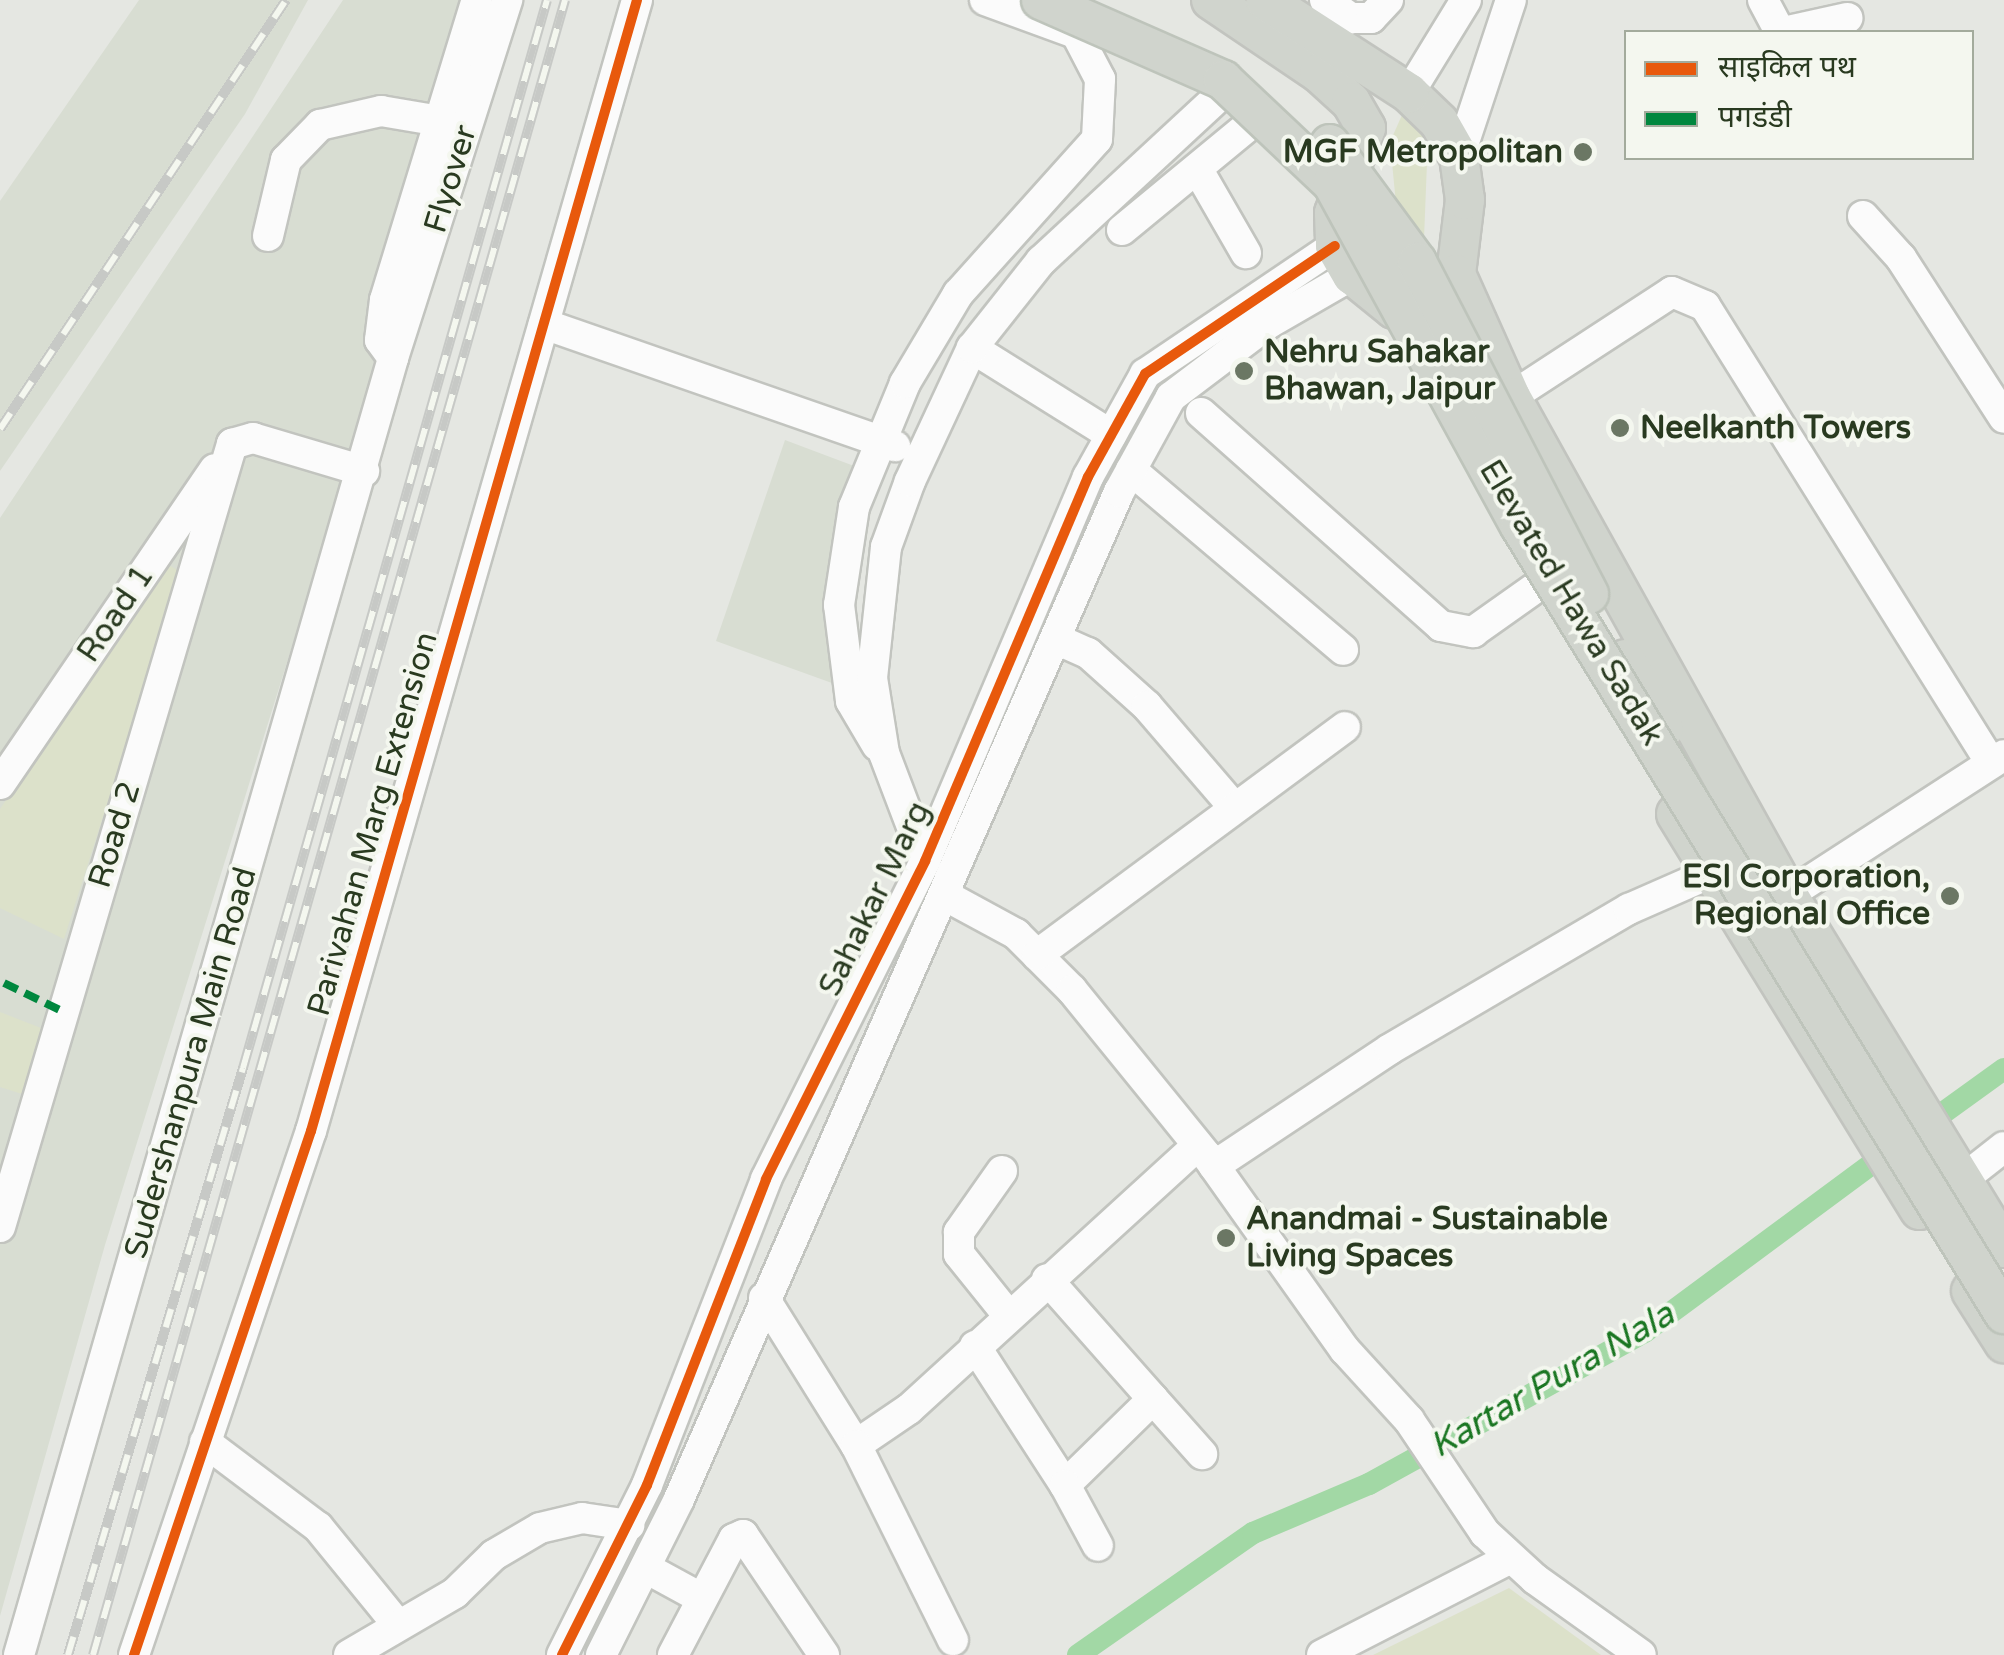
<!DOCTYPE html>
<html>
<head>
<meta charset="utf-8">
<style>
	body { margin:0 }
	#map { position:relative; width:2004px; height:1655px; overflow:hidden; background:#e5e7e2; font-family:"Varela Round","Noto Sans Devanagari",sans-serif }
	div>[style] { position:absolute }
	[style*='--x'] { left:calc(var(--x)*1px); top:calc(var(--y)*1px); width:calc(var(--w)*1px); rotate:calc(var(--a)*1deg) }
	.built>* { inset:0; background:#d8ddd2 }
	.green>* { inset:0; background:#dce1ca }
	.canal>* { height:22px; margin:-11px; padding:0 11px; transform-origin:11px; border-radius:11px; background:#a2d8a5 }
	.roads { filter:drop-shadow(2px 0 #c2c4bf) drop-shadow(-2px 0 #c2c4bf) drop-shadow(0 2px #c2c4bf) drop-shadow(0 -2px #c2c4bf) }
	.minor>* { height:30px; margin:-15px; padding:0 15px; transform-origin:15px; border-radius:15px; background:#fbfbfb }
	.major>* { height:38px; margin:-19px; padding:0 19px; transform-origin:19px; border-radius:19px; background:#d0d4cd }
	.rail>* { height:10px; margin-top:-5px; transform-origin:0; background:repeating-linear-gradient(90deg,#f4f7ef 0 19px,#c7c9c6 0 38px); box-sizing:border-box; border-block:2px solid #c7c9c6 }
	.bridges { filter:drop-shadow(2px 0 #bec4bb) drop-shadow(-2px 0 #bec4bb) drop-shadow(0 2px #bec4bb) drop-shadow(0 -2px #bec4bb) }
	.major-bridge>* { height:38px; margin:-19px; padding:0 19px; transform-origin:19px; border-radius:19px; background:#d0d4cd }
	.quiet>* { height:8px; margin-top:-4px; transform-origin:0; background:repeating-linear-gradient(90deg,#00873e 0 15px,transparent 0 23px) }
	.cycleway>* { height:10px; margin:-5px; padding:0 5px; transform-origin:5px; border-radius:5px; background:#e8590c }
	.dots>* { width:28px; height:28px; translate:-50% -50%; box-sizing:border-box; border:5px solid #f4f7ef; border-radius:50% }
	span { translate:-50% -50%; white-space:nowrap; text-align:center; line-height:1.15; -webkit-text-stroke:8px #f4f7ef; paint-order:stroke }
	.poi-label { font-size:32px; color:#293a20; font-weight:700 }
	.right { translate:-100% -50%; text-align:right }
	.left { translate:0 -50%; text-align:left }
	.street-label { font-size:32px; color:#293a20 }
	.water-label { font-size:35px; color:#1a7622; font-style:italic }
	.legend { position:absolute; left:1624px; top:30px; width:350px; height:130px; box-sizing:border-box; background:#f4f7ef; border:2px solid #a3ab9c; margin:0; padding:12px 18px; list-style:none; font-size:30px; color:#293a20 }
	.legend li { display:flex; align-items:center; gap:20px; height:50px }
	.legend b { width:50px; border:2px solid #a3ab9c }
</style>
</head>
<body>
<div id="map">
	<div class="built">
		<i style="clip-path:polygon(139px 0,308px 0,245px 114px,0 471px,0 201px)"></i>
		<i style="clip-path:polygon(343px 0,494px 0,105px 1245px,0 1616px,0 518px)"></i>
		<i style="clip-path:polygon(785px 440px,862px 469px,843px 687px,716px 641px)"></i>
	</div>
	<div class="green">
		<i style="clip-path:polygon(1402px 115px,1428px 137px,1423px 264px,1397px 214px,1390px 142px)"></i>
		<i style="clip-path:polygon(165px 563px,181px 572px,64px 939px,0 908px,0 809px)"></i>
		<i style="clip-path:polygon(0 1012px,41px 1028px,22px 1094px,0 1087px)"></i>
		<i style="clip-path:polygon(1509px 1588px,1601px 1655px,1373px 1655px)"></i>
	</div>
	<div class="canal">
		<i style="--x:1918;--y:1131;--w:106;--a:-35.8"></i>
		<i style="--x:1078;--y:1655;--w:213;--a:-34.9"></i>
		<i style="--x:1253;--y:1533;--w:126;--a:-22.9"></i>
		<i style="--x:1369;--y:1484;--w:316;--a:-28.9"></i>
		<i style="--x:1646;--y:1331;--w:306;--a:-36.5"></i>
	</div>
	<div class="roads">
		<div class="minor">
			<i style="--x:985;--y:0;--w:96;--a:20.1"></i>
			<i style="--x:1325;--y:0;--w:32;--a:35"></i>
			<i style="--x:1351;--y:18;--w:20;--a:0"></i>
			<i style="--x:1371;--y:18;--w:25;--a:-47"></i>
			<i style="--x:1763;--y:0;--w:36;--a:62"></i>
			<i style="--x:1784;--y:32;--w:65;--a:-12.5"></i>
			<i style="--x:1409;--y:93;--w:109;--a:-58.5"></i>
			<i style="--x:1459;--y:157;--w:165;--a:-71.7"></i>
			<i style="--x:1198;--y:170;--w:96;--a:60"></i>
			<i style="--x:1863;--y:216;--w:57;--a:47.9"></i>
			<i style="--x:1901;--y:258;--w:190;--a:57.2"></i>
			<i style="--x:1122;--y:230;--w:170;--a:-39.5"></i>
			<i style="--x:268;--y:236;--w:78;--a:-76.7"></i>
			<i style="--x:286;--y:160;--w:49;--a:-45.8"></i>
			<i style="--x:320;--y:125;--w:63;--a:-12.9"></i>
			<i style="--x:381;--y:111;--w:60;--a:9.6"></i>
			<i style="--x:544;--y:324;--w:372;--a:19.2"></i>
			<i style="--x:972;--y:348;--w:164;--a:32"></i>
			<i style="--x:393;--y:358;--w:22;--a:-126"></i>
			<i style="--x:380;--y:340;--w:40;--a:-82.9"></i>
			<i style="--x:385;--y:300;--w:314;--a:-73"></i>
			<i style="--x:1511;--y:397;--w:192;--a:-33.1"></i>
			<i style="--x:1672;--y:292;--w:36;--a:23"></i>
			<i style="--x:1705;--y:306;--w:539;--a:57.96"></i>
			<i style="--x:1201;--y:413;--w:321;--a:41.6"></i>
			<i style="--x:1441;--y:626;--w:33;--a:11"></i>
			<i style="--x:1473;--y:632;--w:80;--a:-35.3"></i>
			<i style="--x:232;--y:444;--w:22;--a:-16"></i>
			<i style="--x:253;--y:438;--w:116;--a:16.6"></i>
			<i style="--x:1131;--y:470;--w:278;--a:40.3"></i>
			<i style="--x:1056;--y:639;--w:35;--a:24"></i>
			<i style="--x:1088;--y:653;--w:79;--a:41.9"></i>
			<i style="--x:1147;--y:706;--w:133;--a:49.3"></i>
			<i style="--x:877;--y:745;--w:51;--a:-120.6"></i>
			<i style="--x:851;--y:701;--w:97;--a:-97.1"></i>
			<i style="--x:839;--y:605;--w:99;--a:-81.3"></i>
			<i style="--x:854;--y:507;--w:134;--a:-67.6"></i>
			<i style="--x:905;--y:383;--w:104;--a:-59.2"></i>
			<i style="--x:958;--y:294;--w:208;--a:-48.1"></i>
			<i style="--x:1097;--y:139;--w:60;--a:-87.1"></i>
			<i style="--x:1100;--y:79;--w:52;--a:-117.6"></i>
			<i style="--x:0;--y:784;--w:381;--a:-55.7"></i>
			<i style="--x:925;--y:861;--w:116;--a:-110.8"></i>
			<i style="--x:884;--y:753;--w:76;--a:-99.1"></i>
			<i style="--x:872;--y:678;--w:132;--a:-83.9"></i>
			<i style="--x:886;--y:547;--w:70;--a:-70"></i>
			<i style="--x:910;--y:481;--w:147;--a:-65"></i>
			<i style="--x:972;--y:348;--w:111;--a:-51.6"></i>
			<i style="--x:1041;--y:261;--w:243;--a:-42.8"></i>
			<i style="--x:1788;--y:895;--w:257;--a:-32.9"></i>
			<i style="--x:946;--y:896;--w:80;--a:28.5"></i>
			<i style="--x:1016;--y:934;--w:79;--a:45"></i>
			<i style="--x:1072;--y:990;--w:214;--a:50.9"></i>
			<i style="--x:1207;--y:1156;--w:238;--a:54.6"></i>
			<i style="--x:1345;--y:1350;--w:95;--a:47.6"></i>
			<i style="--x:1409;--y:1420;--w:136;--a:56.1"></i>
			<i style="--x:1485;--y:1533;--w:68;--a:42.6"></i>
			<i style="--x:1535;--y:1579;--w:130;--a:35.6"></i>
			<i style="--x:1037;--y:955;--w:383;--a:-36.5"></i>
			<i style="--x:1214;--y:1166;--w:211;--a:-33.6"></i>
			<i style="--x:1390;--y:1049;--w:277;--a:-30.4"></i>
			<i style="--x:1629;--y:909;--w:90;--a:-23.7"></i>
			<i style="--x:1002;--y:1171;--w:75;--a:125.2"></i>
			<i style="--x:959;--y:1232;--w:22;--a:90"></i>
			<i style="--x:959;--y:1254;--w:78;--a:51.2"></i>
			<i style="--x:1962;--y:1180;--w:53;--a:-38.2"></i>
			<i style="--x:0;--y:1227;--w:817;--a:-73.5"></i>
			<i style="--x:764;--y:1298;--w:173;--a:58"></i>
			<i style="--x:856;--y:1445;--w:64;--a:-34.2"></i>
			<i style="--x:909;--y:1409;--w:391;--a:-42.4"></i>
			<i style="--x:975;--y:1346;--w:166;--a:57.1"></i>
			<i style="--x:1065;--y:1485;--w:123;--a:-44.3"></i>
			<i style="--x:1153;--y:1399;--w:160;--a:-131.5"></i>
			<i style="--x:1153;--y:1399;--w:74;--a:48.3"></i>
			<i style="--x:205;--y:1442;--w:141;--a:37"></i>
			<i style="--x:318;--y:1527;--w:127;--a:50.8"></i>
			<i style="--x:856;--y:1445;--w:218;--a:63.6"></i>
			<i style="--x:1065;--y:1485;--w:69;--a:61.6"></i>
			<i style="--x:646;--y:1568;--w:63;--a:28.6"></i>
			<i style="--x:19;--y:1655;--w:1350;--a:-73.91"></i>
			<i style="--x:393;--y:358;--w:376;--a:-72.3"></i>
			<i style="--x:134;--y:1655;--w:553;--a:-71.34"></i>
			<i style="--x:311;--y:1131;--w:1177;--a:-73.92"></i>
			<i style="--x:349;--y:1655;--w:123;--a:-30.3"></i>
			<i style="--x:455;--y:1593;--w:54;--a:-44.3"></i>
			<i style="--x:494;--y:1555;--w:53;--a:-30.4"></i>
			<i style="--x:540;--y:1528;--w:43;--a:-13.4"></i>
			<i style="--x:582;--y:1518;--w:48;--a:8.5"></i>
			<i style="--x:562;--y:1655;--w:190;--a:-63.4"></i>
			<i style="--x:647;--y:1485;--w:328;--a:-68.7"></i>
			<i style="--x:766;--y:1179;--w:356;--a:-63.4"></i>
			<i style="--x:925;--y:861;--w:417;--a:-67"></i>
			<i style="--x:1088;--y:477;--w:118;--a:-61"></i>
			<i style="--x:1145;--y:374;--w:229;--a:-34"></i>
			<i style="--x:601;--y:1655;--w:174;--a:-63.4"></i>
			<i style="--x:679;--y:1499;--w:1099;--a:-66.4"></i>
			<i style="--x:1119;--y:492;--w:108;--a:-61.3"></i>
			<i style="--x:1171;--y:397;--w:123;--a:-37.1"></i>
			<i style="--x:1269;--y:323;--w:96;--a:-30"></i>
			<i style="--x:673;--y:1655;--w:131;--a:-62.3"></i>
			<i style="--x:734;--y:1539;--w:10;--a:-24"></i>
			<i style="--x:743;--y:1535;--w:145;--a:56"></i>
			<i style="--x:1322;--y:1655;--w:212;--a:-27.2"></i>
		</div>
		<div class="major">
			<i style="--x:1211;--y:0;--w:130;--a:34.1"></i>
			<i style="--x:1319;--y:73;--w:43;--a:42.2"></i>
			<i style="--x:1351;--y:102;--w:30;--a:60"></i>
			<i style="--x:1366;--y:128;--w:91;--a:110.6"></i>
			<i style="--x:1334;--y:213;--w:33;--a:88"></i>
			<i style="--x:1335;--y:246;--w:34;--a:60"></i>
			<i style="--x:1352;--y:275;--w:54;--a:39"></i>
			<i style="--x:1394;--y:309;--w:49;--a:-15.5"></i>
			<i style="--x:1441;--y:296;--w:27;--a:-56"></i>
			<i style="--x:1456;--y:274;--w:75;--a:-83.1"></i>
			<i style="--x:1465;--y:200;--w:43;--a:-97.9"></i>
			<i style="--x:1459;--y:157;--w:40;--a:-119.7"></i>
			<i style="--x:1439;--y:122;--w:42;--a:-136"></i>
			<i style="--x:1409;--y:93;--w:171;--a:-147.1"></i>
			<i style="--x:1456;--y:274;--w:135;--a:65.9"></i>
			<i style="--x:1511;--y:397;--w:570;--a:60.92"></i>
			<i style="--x:1788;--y:895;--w:414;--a:58.5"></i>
			<i style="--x:1625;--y:659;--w:80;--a:60.9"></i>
			<i style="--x:1676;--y:814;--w:465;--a:58.4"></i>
			<i style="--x:1971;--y:1291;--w:62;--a:57.6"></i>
		</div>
	</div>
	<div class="rail">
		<i style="--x:0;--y:429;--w:516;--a:-56.31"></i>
		<i style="--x:68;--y:1655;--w:613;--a:-73.4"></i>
		<i style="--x:243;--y:1068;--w:1110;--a:-74.11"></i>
		<i style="--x:93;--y:1655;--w:1721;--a:-74.08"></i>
	</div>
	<div class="bridges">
		<div class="major-bridge">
			<i style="--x:1041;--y:0;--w:199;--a:23.7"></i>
			<i style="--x:1223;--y:80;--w:150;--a:43.4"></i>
			<i style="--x:1332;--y:183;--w:391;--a:61.3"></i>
			<i style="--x:1520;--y:526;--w:925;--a:58.44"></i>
			<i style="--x:1330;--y:144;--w:147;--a:53.6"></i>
			<i style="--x:1417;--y:262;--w:374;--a:62.6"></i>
		</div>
	</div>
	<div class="quiet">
		<i style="--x:4;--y:983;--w:64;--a:25.8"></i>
	</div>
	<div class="cycleway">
		<i style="--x:134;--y:1655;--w:553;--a:-71.34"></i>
		<i style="--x:311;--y:1131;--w:1177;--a:-73.92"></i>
		<i style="--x:562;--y:1655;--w:190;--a:-63.4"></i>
		<i style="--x:647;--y:1485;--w:328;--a:-68.7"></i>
		<i style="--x:766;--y:1179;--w:356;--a:-63.4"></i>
		<i style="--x:925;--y:861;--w:417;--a:-67"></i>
		<i style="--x:1088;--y:477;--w:118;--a:-61"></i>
		<i style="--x:1145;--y:374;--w:229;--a:-34"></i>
	</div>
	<div class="dots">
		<i style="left:1583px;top:152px;background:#6b7764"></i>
		<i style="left:1244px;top:371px;background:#6b7764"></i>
		<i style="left:1620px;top:428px;background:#6b7764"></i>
		<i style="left:1950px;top:896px;background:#6b7764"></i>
		<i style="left:1226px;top:1238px;background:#6b7764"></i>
	</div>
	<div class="poi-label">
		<span class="right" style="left:1563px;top:152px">MGF Metropolitan</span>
		<span class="left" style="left:1264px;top:371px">Nehru Sahakar<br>Bhawan, Jaipur</span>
		<span class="left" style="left:1640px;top:428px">Neelkanth Towers</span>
		<span class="right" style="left:1930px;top:896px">ESI Corporation,<br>Regional Office</span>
		<span class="left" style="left:1246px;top:1238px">Anandmai - Sustainable<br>Living Spaces</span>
	</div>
	<div class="street-label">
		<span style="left:451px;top:179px;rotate:-73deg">Flyover</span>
		<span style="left:1571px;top:603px;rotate:59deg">Elevated Hawa Sadak</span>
		<span style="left:116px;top:614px;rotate:-56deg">Road 1</span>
		<span style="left:373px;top:824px;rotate:-74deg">Parivahan Marg Extension</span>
		<span style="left:115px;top:835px;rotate:-73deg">Road 2</span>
		<span style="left:875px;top:899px;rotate:-64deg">Sahakar Marg</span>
		<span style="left:191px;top:1063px;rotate:-74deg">Sudershanpura Main Road</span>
	</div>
	<div class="water-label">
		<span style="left:1552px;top:1380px;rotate:-30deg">Kartar Pura Nala</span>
	</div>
	<ul class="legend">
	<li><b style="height:12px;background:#e8590c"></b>साइकिल पथ</li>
	<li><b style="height:12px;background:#00873e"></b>पगडंडी</li>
	</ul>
</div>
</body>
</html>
